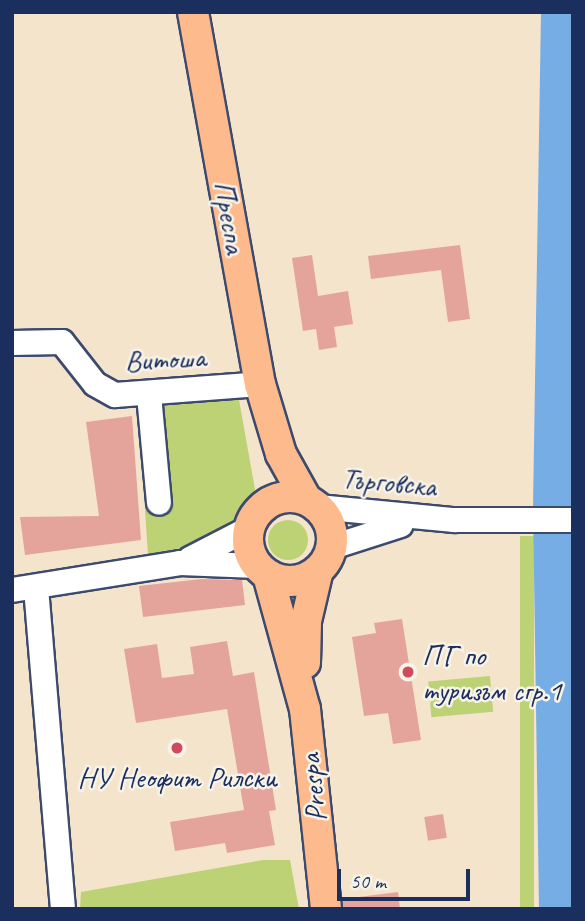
<!DOCTYPE html>
<html>
<head>
<meta charset="utf-8">
<style>
	body { margin:0 }
	#map { position:relative; width:585px; height:921px; overflow:hidden; background:#f5e4cc; font-family:Caveat,sans-serif }
	div>[style] { position:absolute }
	[style*='--x'] { left:calc(var(--x)*1px); top:calc(var(--y)*1px); width:calc(var(--w)*1px); rotate:calc(var(--a)*1deg) }
	.green>* { inset:0; background:#bdd275; transform-origin:0 0 }
	.round { border-radius:50% }
	.water>* { inset:0; background:#76ade5 }
	.building>* { inset:0; background:#e5a49b; transform-origin:0 0 }
	.roads { filter:drop-shadow(2px 0 #3c4a6e) drop-shadow(-2px 0 #3c4a6e) drop-shadow(0 2px #3c4a6e) drop-shadow(0 -2px #3c4a6e) }
	.minor>* { height:24px; margin:-12px; padding:0 12px; transform-origin:12px; border-radius:12px; background:#fff }
	.major>* { height:30px; margin:-15px; padding:0 15px; transform-origin:15px; border-radius:15px; background:#fcba8d }
	.major>.ring { margin:-15px; padding:0; box-sizing:content-box; background:none; border:30px solid #fcba8d; border-radius:50% }
	.dots>* { width:19px; height:19px; translate:-50% -50%; box-sizing:border-box; border:4px solid #f7f3e8; border-radius:50% }
	span { translate:-50% -50%; white-space:nowrap; text-align:center; line-height:1.15; -webkit-text-stroke:5px #f7f3e8; paint-order:stroke }
	.street-label { font-size:30px; color:#1b2f5e }
	.poi-label { font-size:30px; color:#1b2f5e }
	.left { translate:0 -50%; text-align:left }
	.frame { position:absolute; inset:0; border:14px solid #1b2f5e; pointer-events:none }
	.scale { position:absolute; left:337px; top:869px; width:133px; height:32px; box-sizing:border-box; border:4px solid #1b2f5e; border-top:0; padding-left:9px; font-size:21px; line-height:24px; white-space:nowrap; color:#1b2f5e; -webkit-text-stroke:5px #f7f3e8; paint-order:stroke }
</style>
</head>
<body>
<div id="map">
	<div class="green">
		<i style="clip-path:polygon(238px 394px,256px 495px,233px 538px,188px 554px,148px 555px,145px 511px,170px 503px,162px 406px,170px 398px)"></i>
		<i class="round" style="left:268px;top:520px;width:40px;height:40px"></i>
		<i style="left:520px;top:536px;width:14px;height:373px"></i>
		<i style="left:490px;top:676px;width:36px;height:62px;rotate:85deg"></i>
		<i style="clip-path:polygon(263px 860px,290px 860px,299px 909px,80px 909px,81px 892px)"></i>
	</div>
	<div class="water">
		<i style="clip-path:polygon(541px 12px,573px 12px,573px 909px,539px 909px,533px 506px)"></i>
	</div>
	<div class="building">
		<i style="clip-path:polygon(460px 245px,470px 319px,448px 322px,441px 270px,371px 279px,368px 256px)"></i>
		<i style="clip-path:polygon(312px 255px,318px 296px,348px 291px,353px 324px,334px 327px,337px 347px,319px 350px,316px 329px,303px 331px,292px 258px)"></i>
		<i style="clip-path:polygon(132px 416px,141px 540px,25px 555px,20px 517px,99px 516px,86px 422px)"></i>
		<i style="clip-path:polygon(201px 579px,242px 580px,245px 605px,143px 617px,139px 586px)"></i>
		<i style="clip-path:polygon(402px 619px,421px 740px,393px 744px,388px 713px,364px 716px,352px 637px,376px 633px,374px 623px)"></i>
		<i style="clip-path:polygon(227px 641px,233px 676px,254px 672px,276px 810px,269px 811px,275px 845px,227px 853px,225px 843px,175px 851px,170px 822px,244px 810px,227px 709px,136px 723px,124px 649px,157px 644px,162px 678px,194px 674px,190px 647px)"></i>
		<i style="left:443px;top:814px;width:24px;height:19px;rotate:81deg"></i>
		<i style="clip-path:polygon(398px 892px,400px 909px,343px 909px,343px 899px)"></i>
	</div>
	<div class="roads">
		<div class="minor">
			<i style="--x:12;--y:343;--w:50;--a:-1.1"></i>
			<i style="--x:62;--y:342;--w:53;--a:51.8"></i>
			<i style="--x:95;--y:384;--w:23;--a:29"></i>
			<i style="--x:115;--y:395;--w:145;--a:-4.3"></i>
			<i style="--x:149;--y:395;--w:108;--a:84.7"></i>
			<i style="--x:318;--y:507;--w:137;--a:5.5"></i>
			<i style="--x:454;--y:520;--w:119;--a:0"></i>
			<i style="--x:332;--y:547;--w:72;--a:-17.7"></i>
			<i style="--x:190;--y:559;--w:65;--a:-27.3"></i>
			<i style="--x:36;--y:588;--w:322;--a:85.2"></i>
			<i style="--x:12;--y:590;--w:170;--a:-9.1"></i>
			<i style="--x:180;--y:563;--w:77;--a:2.2"></i>
		</div>
		<div class="major">
			<i style="--x:193;--y:12;--w:378;--a:79.8"></i>
			<i style="--x:260;--y:384;--w:73;--a:73.3"></i>
			<i style="--x:281;--y:454;--w:51;--a:60.9"></i>
			<i class="ring" style="left:248px;top:497px;width:54px;height:54px"></i>
			<i style="--x:268;--y:575;--w:139;--a:74.6"></i>
			<i style="--x:305;--y:709;--w:201;--a:84"></i>
			<i style="--x:305;--y:663;--w:42;--a:-88.6"></i>
			<i style="--x:306;--y:621;--w:52;--a:-76.8"></i>
		</div>
	</div>
	<div class="dots">
		<i style="left:408px;top:672px;background:#d1495b"></i>
		<i style="left:177px;top:748px;background:#d1495b"></i>
	</div>
	<div class="street-label">
		<span style="left:230px;top:217px;rotate:80deg">Преспа</span>
		<span style="left:165px;top:359px;rotate:-3deg">Витоша</span>
		<span style="left:389px;top:482px;rotate:5deg">Търговска</span>
		<span style="left:313px;top:788px;rotate:-96deg">Prespa</span>
	</div>
	<div class="poi-label">
		<span class="left" style="left:422px;top:672px">ПГ по<br>туризъм сгр.1</span>
		<span style="left:177px;top:777px">НУ Неофит Рилски</span>
	</div>
	<div class="frame"></div>
	<div class="scale">50 m</div>
</div>
</body>
</html>
